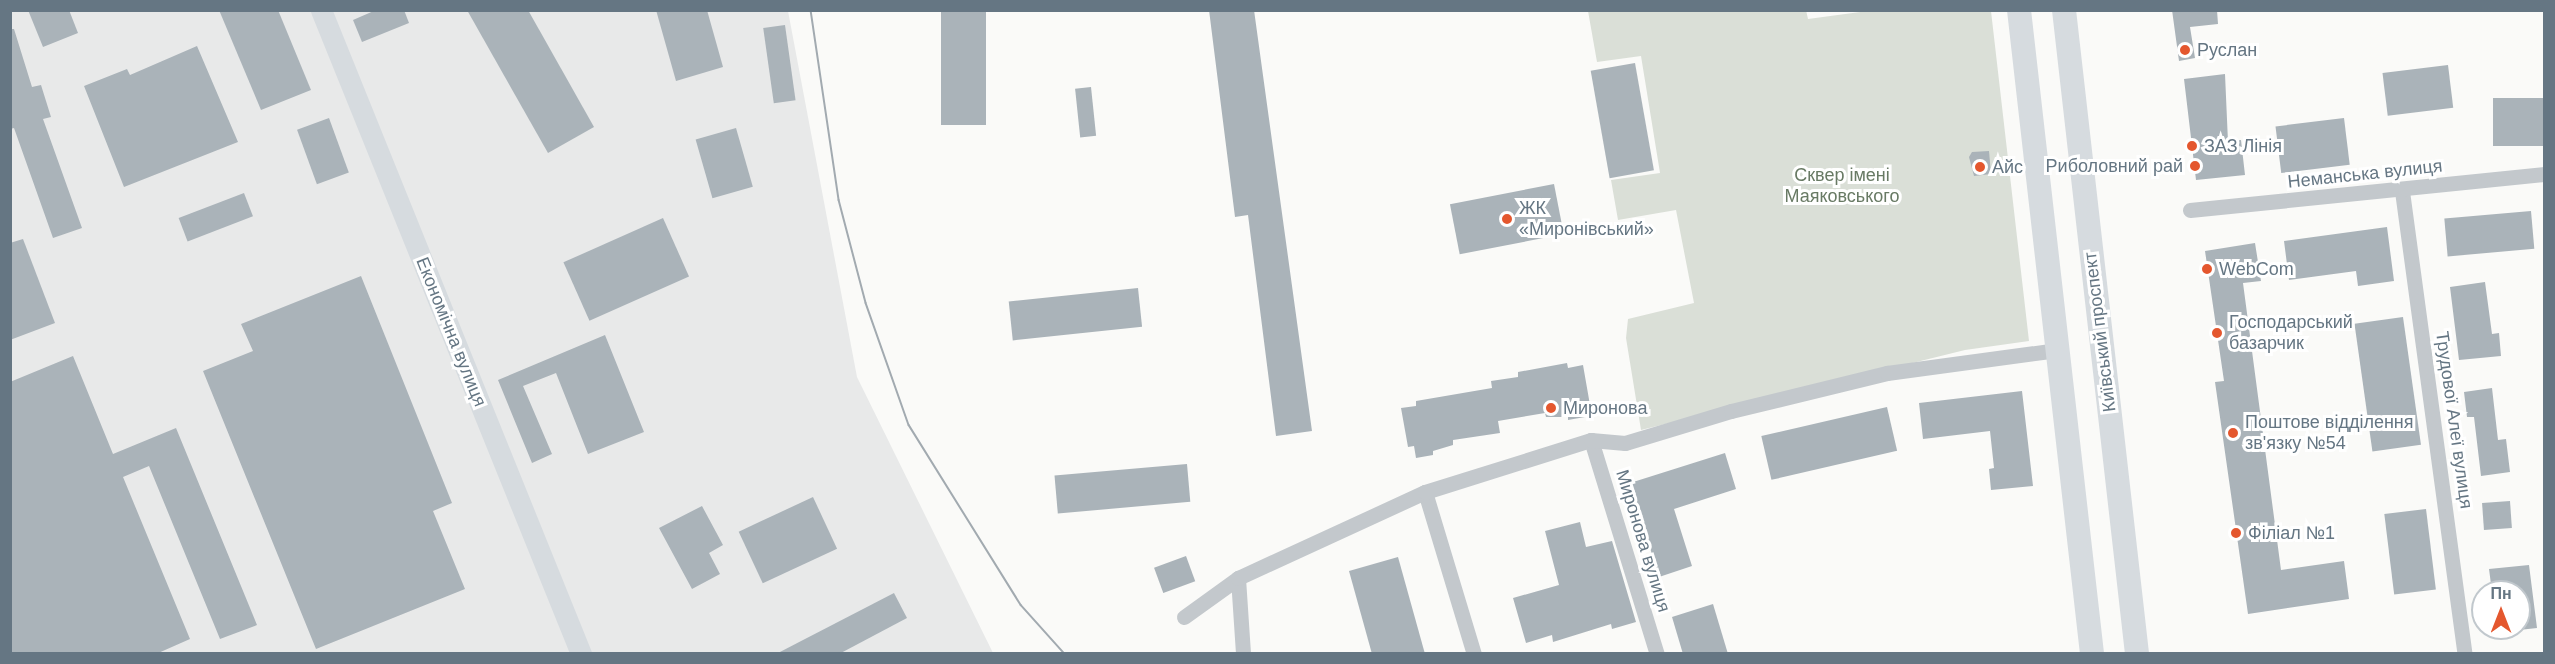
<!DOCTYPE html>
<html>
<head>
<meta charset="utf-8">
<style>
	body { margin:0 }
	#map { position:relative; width:2555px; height:664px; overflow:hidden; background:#fafaf8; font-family:Helvetica,sans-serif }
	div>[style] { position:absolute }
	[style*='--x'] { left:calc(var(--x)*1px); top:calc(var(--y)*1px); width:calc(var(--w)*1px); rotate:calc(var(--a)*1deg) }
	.built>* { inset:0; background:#e8e9e9 }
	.green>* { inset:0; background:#dadfd7 }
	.building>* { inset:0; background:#aab3b9; transform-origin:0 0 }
	.street>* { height:15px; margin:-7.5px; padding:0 7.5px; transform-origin:7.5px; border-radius:7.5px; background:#c3c8cc }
	.secondary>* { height:21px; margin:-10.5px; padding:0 10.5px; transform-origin:10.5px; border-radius:10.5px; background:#d6dbdf }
	.primary>* { height:24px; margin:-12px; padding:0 12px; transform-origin:12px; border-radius:12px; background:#d6dbdf }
	.tram>* { height:1.5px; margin:-0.75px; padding:0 0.75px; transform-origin:0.75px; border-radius:0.75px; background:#a2aab0 }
	.dots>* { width:16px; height:16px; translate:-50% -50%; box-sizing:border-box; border:3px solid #fff; border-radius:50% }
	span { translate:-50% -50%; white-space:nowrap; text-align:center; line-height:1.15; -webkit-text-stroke:6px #fff; paint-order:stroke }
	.poi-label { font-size:18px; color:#657683 }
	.left { translate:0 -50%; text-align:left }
	.right { translate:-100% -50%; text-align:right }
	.street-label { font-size:18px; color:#657683 }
	.park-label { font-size:18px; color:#687a64 }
	.frame { position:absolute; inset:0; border:12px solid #657683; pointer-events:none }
	.north { position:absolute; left:2471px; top:580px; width:60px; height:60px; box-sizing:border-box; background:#fff; border:2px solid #c1c8cd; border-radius:50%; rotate:0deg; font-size:16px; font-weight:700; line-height:24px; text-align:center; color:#657683 }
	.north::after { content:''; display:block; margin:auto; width:21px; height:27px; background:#e4572e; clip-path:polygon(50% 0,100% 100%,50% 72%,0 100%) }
</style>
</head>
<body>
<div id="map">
	<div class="built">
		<i style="clip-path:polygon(10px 11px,788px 11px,857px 377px,993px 653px,11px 653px)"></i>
	</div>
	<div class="green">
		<i style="clip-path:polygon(1806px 10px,1808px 19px,1875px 10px,1991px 11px,2029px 341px,1965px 350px,1641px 430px,1626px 338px,1628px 319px,1694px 303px,1676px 210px,1618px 220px,1611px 180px,1660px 173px,1641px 56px,1597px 62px,1588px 11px)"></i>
	</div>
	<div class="building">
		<i style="clip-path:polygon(28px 10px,69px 10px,78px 33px,43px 47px)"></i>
		<i style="clip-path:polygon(219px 10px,278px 10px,311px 90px,261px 110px)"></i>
		<i style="clip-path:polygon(376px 10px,404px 10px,409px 23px,362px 42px,353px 20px)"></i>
		<i style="clip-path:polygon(467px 10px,528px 10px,594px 127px,548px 153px)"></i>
		<i style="clip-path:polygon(656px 10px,707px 10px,723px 67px,676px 81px)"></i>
		<i style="left:941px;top:10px;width:45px;height:115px"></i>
		<i style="clip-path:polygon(1209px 10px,1254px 10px,1312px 431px,1276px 436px,1248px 215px,1235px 217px)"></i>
		<i style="clip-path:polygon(2172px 10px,2217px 10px,2218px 24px,2190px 27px,2195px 58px,2179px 61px)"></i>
		<i style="left:785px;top:25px;width:76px;height:22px;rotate:82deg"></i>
		<i style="clip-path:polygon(10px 29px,14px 29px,32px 87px,41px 85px,51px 117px,43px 119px,82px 228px,53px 238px,14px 128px,10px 129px)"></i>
		<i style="clip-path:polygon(197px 46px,238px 142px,124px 187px,84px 86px,127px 69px,130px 75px)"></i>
		<i style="left:1635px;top:63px;width:109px;height:45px;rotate:80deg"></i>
		<i style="left:2448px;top:65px;width:43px;height:66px;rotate:83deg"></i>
		<i style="clip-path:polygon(2225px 74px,2228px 142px,2241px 140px,2245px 175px,2196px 180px,2184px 79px)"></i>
		<i style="left:1091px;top:87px;width:49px;height:16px;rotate:84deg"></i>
		<i style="left:2544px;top:98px;width:48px;height:51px;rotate:90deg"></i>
		<i style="left:329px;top:118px;width:58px;height:34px;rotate:70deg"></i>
		<i style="left:2344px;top:118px;width:47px;height:69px;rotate:83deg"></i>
		<i style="left:736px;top:128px;width:61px;height:42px;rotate:74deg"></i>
		<i style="clip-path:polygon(1989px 151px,1991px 174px,1974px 176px,1969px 157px,1972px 152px)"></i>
		<i style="left:1554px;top:184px;width:51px;height:106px;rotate:79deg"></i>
		<i style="left:244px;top:193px;width:25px;height:70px;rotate:69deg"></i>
		<i style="left:2531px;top:211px;width:38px;height:87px;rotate:85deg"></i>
		<i style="left:663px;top:218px;width:64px;height:109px;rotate:66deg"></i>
		<i style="clip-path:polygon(2387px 227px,2394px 281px,2358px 286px,2356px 271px,2289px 280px,2284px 241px)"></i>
		<i style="clip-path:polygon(23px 239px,55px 323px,10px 340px,10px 243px)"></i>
		<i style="clip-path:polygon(2255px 243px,2261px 281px,2243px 283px,2281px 570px,2344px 561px,2349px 599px,2248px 614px,2215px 382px,2224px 381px,2205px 251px)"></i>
		<i style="clip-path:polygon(361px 276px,452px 503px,433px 511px,465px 589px,316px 649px,203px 371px,253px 351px,241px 324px)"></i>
		<i style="clip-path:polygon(2485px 282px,2492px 334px,2499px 333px,2501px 356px,2459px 360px,2450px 287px)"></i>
		<i style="left:1138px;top:288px;width:39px;height:130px;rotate:84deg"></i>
		<i style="left:2403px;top:317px;width:129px;height:49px;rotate:82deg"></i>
		<i style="clip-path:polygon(605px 335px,644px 432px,588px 454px,556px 373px,523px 386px,552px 454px,532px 463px,498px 380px)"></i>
		<i style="clip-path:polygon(73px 356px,113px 454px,176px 428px,257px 625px,220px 639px,149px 466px,123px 477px,190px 639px,156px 654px,10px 654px,10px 382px)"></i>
		<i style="clip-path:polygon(1567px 363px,1568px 368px,1583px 365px,1590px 405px,1583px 406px,1585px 417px,1568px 420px,1568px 417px,1546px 417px,1545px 413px,1498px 421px,1500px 433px,1453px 440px,1453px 445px,1433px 451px,1433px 455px,1416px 458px,1414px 446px,1408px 447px,1401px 408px,1416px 406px,1416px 401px,1492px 388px,1491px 381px,1518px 377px,1518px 372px)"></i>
		<i style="clip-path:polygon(2492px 388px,2498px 440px,2506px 439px,2510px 472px,2481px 476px,2474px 417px,2467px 417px,2464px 392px)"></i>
		<i style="clip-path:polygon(2022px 391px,2033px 486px,1991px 490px,1989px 469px,1994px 468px,1990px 431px,1923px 439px,1919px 403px)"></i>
		<i style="left:1887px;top:407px;width:45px;height:129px;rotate:77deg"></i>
		<i style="clip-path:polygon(1725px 453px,1736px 489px,1674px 509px,1692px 566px,1659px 577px,1630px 483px)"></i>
		<i style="left:1187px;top:464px;width:38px;height:133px;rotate:85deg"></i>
		<i style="left:813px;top:497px;width:57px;height:82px;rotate:65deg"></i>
		<i style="left:2510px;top:501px;width:27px;height:28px;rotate:86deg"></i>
		<i style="clip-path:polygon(702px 506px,723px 545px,709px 553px,720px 574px,692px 589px,659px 528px)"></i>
		<i style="left:2426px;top:509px;width:81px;height:42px;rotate:83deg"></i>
		<i style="clip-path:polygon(1580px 522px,1586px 547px,1612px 541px,1636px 622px,1612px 629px,1611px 624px,1553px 642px,1552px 635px,1526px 643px,1513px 598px,1559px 585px,1545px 531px)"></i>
		<i style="left:1186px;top:556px;width:27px;height:34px;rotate:70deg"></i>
		<i style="clip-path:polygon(1398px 557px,1425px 654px,1372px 654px,1349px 571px)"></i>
		<i style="clip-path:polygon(2529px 565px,2537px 628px,2519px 630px,2519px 592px,2492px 592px,2489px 569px)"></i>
		<i style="clip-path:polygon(894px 593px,907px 618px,839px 654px,776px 654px)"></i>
		<i style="clip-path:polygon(1713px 604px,1728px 654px,1683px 654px,1672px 617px)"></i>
	</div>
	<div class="street">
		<i style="--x:2402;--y:191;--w:467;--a:82.3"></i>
		<i style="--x:2190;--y:210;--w:356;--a:-5.8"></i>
		<i style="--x:1591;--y:440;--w:224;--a:72.9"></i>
		<i style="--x:1425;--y:492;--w:169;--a:73.2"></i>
		<i style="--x:1238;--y:578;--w:76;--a:86.2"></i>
		<i style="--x:1184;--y:617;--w:67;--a:-35.8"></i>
		<i style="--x:1238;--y:578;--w:206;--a:-24.7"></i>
		<i style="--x:1425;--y:492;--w:174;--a:-17.4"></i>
		<i style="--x:1591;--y:440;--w:34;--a:5"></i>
		<i style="--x:1625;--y:443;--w:111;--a:-16.8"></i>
		<i style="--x:1731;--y:411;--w:161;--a:-13.7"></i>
		<i style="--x:1887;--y:373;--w:172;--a:-7.7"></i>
	</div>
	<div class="secondary">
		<i style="--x:321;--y:10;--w:695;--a:68.01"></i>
	</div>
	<div class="primary">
		<i style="--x:2019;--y:10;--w:648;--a:83.53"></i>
		<i style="--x:2064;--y:10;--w:648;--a:83.53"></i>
	</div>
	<div class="tram">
		<i style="--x:811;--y:10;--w:192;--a:81.6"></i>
		<i style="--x:839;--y:200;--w:106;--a:75.3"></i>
		<i style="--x:866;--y:303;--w:129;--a:70.6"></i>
		<i style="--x:909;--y:425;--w:212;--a:58.1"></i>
		<i style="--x:1021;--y:605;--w:66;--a:48.1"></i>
	</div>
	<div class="dots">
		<i style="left:2185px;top:50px;background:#e4572e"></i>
		<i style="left:2192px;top:146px;background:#e4572e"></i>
		<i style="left:2195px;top:166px;background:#e4572e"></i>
		<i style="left:1980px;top:167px;background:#e4572e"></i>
		<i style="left:1507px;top:219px;background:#e4572e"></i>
		<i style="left:2207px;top:269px;background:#e4572e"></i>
		<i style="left:2217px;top:333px;background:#e4572e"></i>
		<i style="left:1551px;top:408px;background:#e4572e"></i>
		<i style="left:2233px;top:433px;background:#e4572e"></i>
		<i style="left:2236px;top:533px;background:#e4572e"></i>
	</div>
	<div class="poi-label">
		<span class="left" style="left:2197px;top:50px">Руслан</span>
		<span class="left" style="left:2204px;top:146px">ЗАЗ Лінія</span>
		<span class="right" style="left:2183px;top:166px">Риболовний рай</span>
		<span class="left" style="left:1992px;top:167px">Айс</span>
		<span class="left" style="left:1519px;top:219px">ЖК<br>«Миронівський»</span>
		<span class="left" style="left:2219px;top:269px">WebCom</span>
		<span class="left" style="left:2229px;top:333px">Господарський<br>базарчик</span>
		<span class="left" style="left:1563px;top:408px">Миронова</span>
		<span class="left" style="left:2245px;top:433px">Поштове відділення<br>зв'язку №54</span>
		<span class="left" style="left:2248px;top:533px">Філіал №1</span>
	</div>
	<div class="street-label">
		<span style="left:2365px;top:174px;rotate:-6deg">Неманська вулиця</span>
		<span style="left:451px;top:332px;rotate:68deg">Економічна вулиця</span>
		<span style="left:2100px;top:332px;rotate:-97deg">Київський проспект</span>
		<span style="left:2454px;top:420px;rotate:82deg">Трудової Алеї вулиця</span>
		<span style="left:1643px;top:541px;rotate:73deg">Миронова вулиця</span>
	</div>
	<div class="park-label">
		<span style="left:1842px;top:186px">Сквер імені<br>Маяковського</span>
	</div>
	<div class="frame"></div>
	<div class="north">Пн</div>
</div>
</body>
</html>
